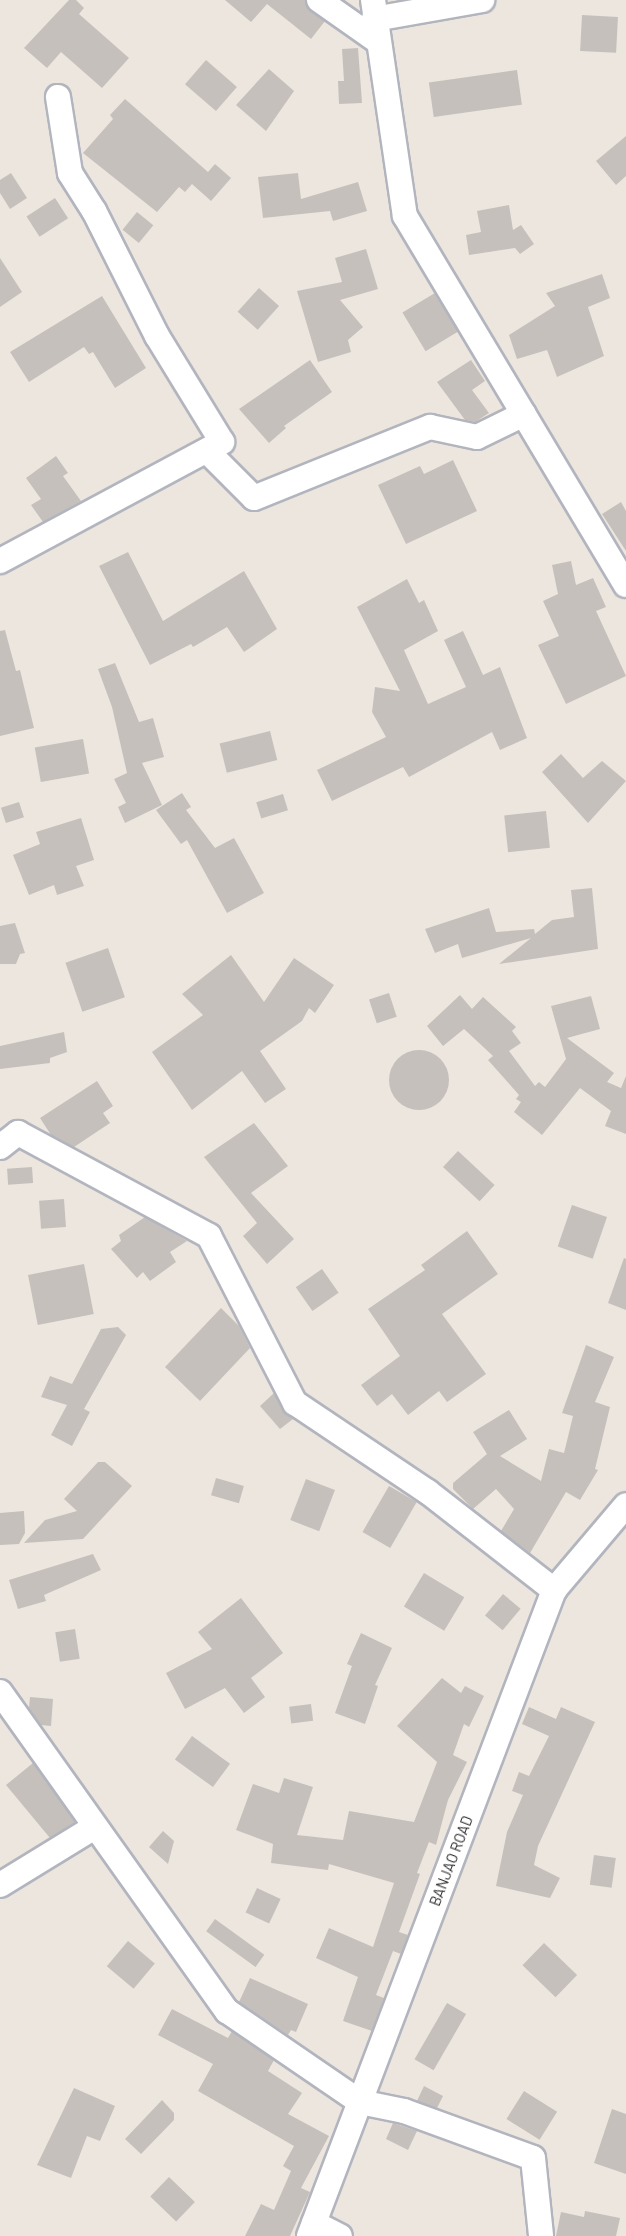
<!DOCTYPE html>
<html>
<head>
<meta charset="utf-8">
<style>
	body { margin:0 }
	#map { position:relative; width:626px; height:2236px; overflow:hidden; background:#ede6df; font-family:Barlow,sans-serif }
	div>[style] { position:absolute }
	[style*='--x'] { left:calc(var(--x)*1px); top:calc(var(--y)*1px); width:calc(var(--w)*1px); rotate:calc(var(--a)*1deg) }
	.building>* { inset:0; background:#c5c0bb; transform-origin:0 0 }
	.round { border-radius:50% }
	.roads { filter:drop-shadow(2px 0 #b2b5be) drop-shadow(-2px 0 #b2b5be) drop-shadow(0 2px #b2b5be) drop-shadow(0 -2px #b2b5be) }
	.street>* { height:24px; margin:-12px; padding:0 12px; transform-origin:12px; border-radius:12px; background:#fff }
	span { translate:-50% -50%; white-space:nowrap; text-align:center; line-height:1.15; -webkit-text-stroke:4.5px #fff; paint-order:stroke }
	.street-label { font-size:15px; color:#2c2c2c }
</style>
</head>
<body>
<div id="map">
	<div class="building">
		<i style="clip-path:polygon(69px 0,76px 0,84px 8px,79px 14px,129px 58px,102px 88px,61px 52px,47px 68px,24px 48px)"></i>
		<i style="clip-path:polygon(225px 0,305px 0,310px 11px,325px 21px,311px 39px,267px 4px,251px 22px)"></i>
		<i style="left:582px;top:15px;width:36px;height:36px;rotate:3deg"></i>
		<i style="clip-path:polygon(358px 48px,362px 103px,339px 104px,338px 81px,344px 81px,342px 49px)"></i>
		<i style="left:206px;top:60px;width:41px;height:32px;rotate:41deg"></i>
		<i style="clip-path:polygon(269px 69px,294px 91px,266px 131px,236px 105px)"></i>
		<i style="left:517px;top:70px;width:35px;height:89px;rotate:82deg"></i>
		<i style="clip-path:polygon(125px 99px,208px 172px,215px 164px,231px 178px,211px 201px,192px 184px,185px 192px,179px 187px,157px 212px,83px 153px,113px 119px,110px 115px)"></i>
		<i style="clip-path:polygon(626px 136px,626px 176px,616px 185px,596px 161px)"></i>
		<i style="clip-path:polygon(11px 173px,27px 198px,10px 209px,0 193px,0 180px)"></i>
		<i style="clip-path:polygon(298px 173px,301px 199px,358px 182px,367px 211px,333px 221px,330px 211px,263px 218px,258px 177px)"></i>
		<i style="left:55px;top:198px;width:24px;height:34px;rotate:57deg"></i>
		<i style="clip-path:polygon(509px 205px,513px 230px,521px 225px,534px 244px,520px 254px,515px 248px,469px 255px,466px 235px,481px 232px,477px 211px)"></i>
		<i style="left:137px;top:212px;width:21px;height:23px;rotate:39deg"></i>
		<i style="clip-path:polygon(366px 249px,378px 289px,340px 300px,363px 327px,348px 340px,351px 352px,318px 362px,297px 291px,342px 282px,335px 258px)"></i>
		<i style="clip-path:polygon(0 258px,22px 292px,0 307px)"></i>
		<i style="clip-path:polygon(602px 274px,610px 298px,588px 307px,604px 356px,557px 377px,547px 350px,517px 359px,509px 335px,555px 306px,546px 293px)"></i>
		<i style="left:259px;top:288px;width:27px;height:32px;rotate:42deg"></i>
		<i style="left:435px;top:293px;width:45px;height:38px;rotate:59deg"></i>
		<i style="clip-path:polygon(102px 296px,146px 368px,115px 388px,93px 352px,89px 354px,84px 347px,29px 382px,10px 352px)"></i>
		<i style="clip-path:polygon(310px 360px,332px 392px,284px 426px,286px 428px,269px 443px,239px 409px)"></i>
		<i style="clip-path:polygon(471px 360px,485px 381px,472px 390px,489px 413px,475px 422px,465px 420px,437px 382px)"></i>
		<i style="clip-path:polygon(56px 456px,68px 473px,63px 476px,81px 501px,43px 522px,31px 505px,41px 499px,26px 478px)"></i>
		<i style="clip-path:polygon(453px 460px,477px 511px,406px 544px,378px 485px,420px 466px,424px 474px)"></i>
		<i style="clip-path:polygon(621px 502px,626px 511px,626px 551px,602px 514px)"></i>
		<i style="clip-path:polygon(128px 552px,163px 621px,244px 571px,277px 629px,244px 652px,227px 627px,193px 647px,191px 644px,150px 665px,99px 566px)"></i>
		<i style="clip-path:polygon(571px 561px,576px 585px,593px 578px,606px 607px,596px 611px,626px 676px,566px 704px,538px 645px,559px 636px,543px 601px,558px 594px,552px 565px)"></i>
		<i style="clip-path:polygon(407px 579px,419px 603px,424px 600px,438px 631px,404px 650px,428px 704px,466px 687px,444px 640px,463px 631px,483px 675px,500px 667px,527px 738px,500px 750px,492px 732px,409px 777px,403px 767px,332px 801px,317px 770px,386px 737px,372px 712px,375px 687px,400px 691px,357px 607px)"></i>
		<i style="clip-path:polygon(5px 630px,16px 671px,20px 670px,34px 728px,0 736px,0 631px)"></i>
		<i style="clip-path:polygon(115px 663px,139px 722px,153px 718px,164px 757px,142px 763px,162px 805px,125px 823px,118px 807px,126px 803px,114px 779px,127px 773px,112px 707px,98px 669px)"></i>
		<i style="left:270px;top:731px;width:30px;height:52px;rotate:76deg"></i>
		<i style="left:83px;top:739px;width:35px;height:49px;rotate:80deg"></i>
		<i style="clip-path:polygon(561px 754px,583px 778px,602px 761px,626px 781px,588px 823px,542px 772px)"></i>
		<i style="clip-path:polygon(182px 793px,191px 807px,186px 810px,215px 848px,234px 838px,264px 893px,227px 913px,187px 840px,181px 844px,156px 810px)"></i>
		<i style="left:283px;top:794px;width:17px;height:28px;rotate:73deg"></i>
		<i style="left:19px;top:802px;width:16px;height:19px;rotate:72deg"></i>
		<i style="left:546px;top:811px;width:37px;height:42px;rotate:84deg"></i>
		<i style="clip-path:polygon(81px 818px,94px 860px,76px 866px,84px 886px,57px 895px,54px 885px,29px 895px,13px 855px,40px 844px,36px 832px)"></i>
		<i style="clip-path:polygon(592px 888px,598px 949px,499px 964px,531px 938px,462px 958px,458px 944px,435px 953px,425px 929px,489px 908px,496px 932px,534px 929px,535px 934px,552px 920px,574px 917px,571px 890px)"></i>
		<i style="clip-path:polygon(15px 923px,25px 953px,20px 954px,16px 964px,0 964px,0 926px)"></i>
		<i style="left:108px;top:948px;width:52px;height:45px;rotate:71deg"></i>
		<i style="clip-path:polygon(231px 955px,264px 1002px,294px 958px,334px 985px,315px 1013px,309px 1008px,302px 1021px,260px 1051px,286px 1089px,265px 1103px,242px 1071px,192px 1110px,152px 1052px,203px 1015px,182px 994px)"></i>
		<i style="left:389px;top:993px;width:25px;height:21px;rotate:72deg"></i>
		<i style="clip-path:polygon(460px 995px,472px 1009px,483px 997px,516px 1027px,512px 1031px,521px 1043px,509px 1051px,535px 1086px,539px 1082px,545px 1087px,566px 1059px,551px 1006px,591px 996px,600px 1029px,567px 1038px,614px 1073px,607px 1082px,621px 1088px,626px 1076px,626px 1134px,605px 1126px,611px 1111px,580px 1088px,542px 1135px,514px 1112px,521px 1102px,516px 1099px,519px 1095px,488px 1060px,493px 1056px,464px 1029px,443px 1046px,427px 1026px)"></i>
		<i style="clip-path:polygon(64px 1032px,67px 1052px,50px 1058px,50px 1063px,0 1069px,0 1046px)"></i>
		<i class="round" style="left:389px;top:1050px;width:60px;height:60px"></i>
		<i style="clip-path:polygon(97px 1081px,113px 1106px,103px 1113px,110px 1123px,74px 1147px,51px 1135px,40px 1118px)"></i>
		<i style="clip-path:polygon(254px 1123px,288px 1166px,251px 1193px,294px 1239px,267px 1264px,243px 1236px,257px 1223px,204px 1157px)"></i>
		<i style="left:458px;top:1151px;width:50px;height:22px;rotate:43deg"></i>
		<i style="left:32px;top:1167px;width:16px;height:25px;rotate:86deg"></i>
		<i style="left:64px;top:1199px;width:28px;height:25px;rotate:86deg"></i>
		<i style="left:572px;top:1205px;width:37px;height:44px;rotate:19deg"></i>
		<i style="clip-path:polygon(145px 1217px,187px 1241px,170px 1252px,176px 1262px,150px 1281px,143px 1272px,137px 1278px,111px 1249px,121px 1241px,119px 1235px)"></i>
		<i style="clip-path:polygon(467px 1231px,498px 1274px,442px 1314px,486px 1374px,447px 1402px,439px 1391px,408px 1415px,392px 1394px,377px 1406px,361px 1385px,400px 1356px,368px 1309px,425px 1270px,421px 1265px)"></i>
		<i style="clip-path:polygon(624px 1258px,626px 1259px,626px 1310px,608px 1303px)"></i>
		<i style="left:84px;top:1264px;width:51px;height:57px;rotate:79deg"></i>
		<i style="left:322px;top:1269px;width:29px;height:32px;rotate:55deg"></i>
		<i style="clip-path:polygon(221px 1308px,239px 1326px,250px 1348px,200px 1401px,165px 1367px)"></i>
		<i style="clip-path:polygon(118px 1327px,126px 1335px,84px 1409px,90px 1412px,72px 1446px,51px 1435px,67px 1405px,41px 1397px,50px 1376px,72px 1384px,101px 1329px)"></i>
		<i style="clip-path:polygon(586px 1345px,614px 1357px,595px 1402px,610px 1407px,595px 1469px,598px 1470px,580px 1500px,566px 1492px,530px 1553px,501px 1531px,514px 1509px,496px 1489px,473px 1509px,453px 1489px,453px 1483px,487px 1454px,473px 1432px,509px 1410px,527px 1439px,500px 1456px,541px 1481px,549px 1449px,564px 1453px,573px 1416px,562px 1413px)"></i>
		<i style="clip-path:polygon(274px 1393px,293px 1419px,280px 1429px,260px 1406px)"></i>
		<i style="clip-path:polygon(98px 1462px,105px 1462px,132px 1486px,83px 1539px,24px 1543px,45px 1520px,77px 1511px,64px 1499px)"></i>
		<i style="left:216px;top:1478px;width:29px;height:18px;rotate:16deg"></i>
		<i style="left:306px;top:1479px;width:31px;height:44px;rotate:21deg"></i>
		<i style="left:389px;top:1486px;width:32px;height:53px;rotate:30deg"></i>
		<i style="clip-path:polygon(24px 1511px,25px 1533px,19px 1544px,0 1545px,0 1513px)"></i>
		<i style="clip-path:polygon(93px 1554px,101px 1570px,44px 1595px,46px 1601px,18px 1609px,9px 1580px)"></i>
		<i style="left:424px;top:1573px;width:47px;height:39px;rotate:31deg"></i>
		<i style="left:503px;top:1594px;width:23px;height:28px;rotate:40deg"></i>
		<i style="clip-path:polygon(241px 1598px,283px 1653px,251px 1678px,265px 1697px,244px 1713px,225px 1688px,185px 1709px,166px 1673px,212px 1649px,198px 1632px)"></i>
		<i style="left:75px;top:1629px;width:30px;height:20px;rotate:81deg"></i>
		<i style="clip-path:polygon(361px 1633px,392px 1648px,375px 1685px,378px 1686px,365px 1724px,335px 1713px,352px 1666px,347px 1664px)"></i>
		<i style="clip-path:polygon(442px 1678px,461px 1693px,465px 1686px,484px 1696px,469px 1727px,464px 1724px,453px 1755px,467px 1762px,448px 1800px,436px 1845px,429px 1842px,417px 1873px,420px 1874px,399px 1932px,408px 1935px,401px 1954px,393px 1951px,376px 1995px,384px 1998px,372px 2031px,343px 2021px,358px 1977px,316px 1958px,329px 1928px,373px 1947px,394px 1883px,329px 1864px,328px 1870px,271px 1863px,273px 1844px,236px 1830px,253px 1784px,279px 1793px,284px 1778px,313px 1787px,297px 1835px,343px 1840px,349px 1811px,414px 1822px,437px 1762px,397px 1726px)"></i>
		<i style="clip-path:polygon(30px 1697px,53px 1699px,51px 1726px,41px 1725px,29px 1708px)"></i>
		<i style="left:311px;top:1704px;width:17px;height:22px;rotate:83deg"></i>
		<i style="clip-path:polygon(529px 1707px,556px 1719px,561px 1707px,595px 1722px,538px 1846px,534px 1865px,560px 1878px,550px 1898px,496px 1886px,507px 1832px,523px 1795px,512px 1791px,519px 1772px,529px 1776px,549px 1736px,522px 1724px)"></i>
		<i style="left:192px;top:1736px;width:47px;height:29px;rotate:36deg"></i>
		<i style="clip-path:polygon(33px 1763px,75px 1822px,50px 1838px,6px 1785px)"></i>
		<i style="clip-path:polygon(163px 1831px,174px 1841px,168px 1864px,149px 1847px)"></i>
		<i style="left:594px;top:1855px;width:22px;height:30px;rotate:8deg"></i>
		<i style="left:257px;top:1888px;width:26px;height:27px;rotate:25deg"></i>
		<i style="left:215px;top:1919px;width:61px;height:15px;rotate:36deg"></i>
		<i style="left:128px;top:1941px;width:35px;height:33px;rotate:40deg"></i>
		<i style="left:544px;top:1943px;width:46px;height:31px;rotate:44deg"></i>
		<i style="clip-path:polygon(250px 1978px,308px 2004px,296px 2032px,291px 2030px,288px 2035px,239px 2002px)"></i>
		<i style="left:447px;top:2003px;width:22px;height:65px;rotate:30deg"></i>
		<i style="clip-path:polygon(172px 2009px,228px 2038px,232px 2031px,274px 2060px,268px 2071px,302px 2093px,288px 2114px,329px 2136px,301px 2188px,310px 2192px,290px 2236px,245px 2236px,261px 2204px,274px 2210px,291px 2171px,283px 2166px,294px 2146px,198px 2091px,213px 2064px,158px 2035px)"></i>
		<i style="clip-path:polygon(424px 2086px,443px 2096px,437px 2108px,417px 2101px)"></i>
		<i style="clip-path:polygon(74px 2088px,115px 2106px,100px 2141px,87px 2136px,71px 2178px,37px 2165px)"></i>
		<i style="left:524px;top:2091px;width:39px;height:33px;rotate:32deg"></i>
		<i style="clip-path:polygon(162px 2100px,174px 2113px,174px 2120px,141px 2154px,125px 2139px)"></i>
		<i style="clip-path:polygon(612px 2109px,626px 2114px,626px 2174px,594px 2163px)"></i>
		<i style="clip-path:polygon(393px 2123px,417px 2131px,408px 2150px,386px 2139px)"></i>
		<i style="left:169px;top:2177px;width:36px;height:27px;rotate:44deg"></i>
		<i style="clip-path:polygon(585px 2211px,620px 2218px,616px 2236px,556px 2236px,561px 2212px,584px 2217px)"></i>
	</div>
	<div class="roads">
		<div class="street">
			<i style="--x:319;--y:0;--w:70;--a:35.1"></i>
			<i style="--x:373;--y:0;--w:218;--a:81.6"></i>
			<i style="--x:405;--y:216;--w:430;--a:59.1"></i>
			<i style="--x:374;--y:19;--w:110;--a:-10"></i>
			<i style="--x:207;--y:451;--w:66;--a:45"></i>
			<i style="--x:254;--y:498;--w:190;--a:-22"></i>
			<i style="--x:430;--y:427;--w:48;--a:12"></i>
			<i style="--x:477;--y:437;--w:52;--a:-26.1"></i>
			<i style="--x:0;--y:561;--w:252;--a:-28.2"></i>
			<i style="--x:222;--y:442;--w:124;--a:-121.5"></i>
			<i style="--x:157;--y:336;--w:140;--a:-116.7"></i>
			<i style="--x:94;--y:211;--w:45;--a:-122.3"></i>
			<i style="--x:70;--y:173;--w:77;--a:-99"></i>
			<i style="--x:0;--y:1147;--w:23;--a:-38"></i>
			<i style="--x:18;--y:1133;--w:217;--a:28.3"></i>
			<i style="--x:209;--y:1236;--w:188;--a:62.8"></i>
			<i style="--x:295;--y:1403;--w:160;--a:33.8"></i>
			<i style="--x:428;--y:1492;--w:160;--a:37.9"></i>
			<i style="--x:0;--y:1692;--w:392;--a:54.6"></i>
			<i style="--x:227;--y:2011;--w:161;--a:34.4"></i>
			<i style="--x:360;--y:2102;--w:45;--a:11.6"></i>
			<i style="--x:404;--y:2111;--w:137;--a:20"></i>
			<i style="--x:533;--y:2158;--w:78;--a:84.1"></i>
			<i style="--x:0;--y:1885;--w:109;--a:-31.5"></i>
			<i style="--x:314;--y:2223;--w:29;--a:27"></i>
			<i style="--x:309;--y:2236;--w:691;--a:-69.23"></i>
			<i style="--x:554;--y:1590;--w:111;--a:-49.7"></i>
		</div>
	</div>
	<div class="street-label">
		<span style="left:451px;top:1861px;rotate:-69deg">BANJAO ROAD</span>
	</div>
</div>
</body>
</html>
